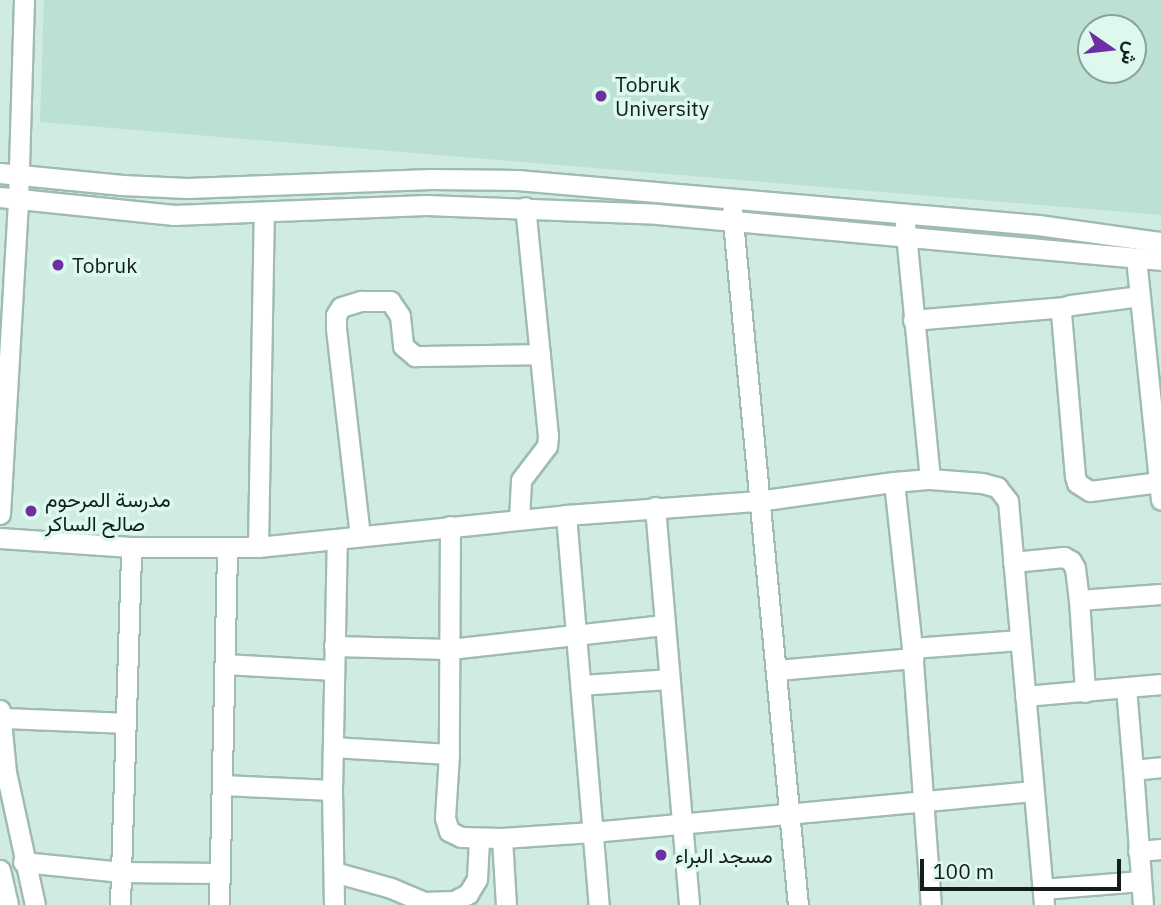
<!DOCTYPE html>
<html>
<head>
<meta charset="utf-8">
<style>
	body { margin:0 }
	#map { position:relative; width:1161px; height:905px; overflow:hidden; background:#d0ece1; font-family:"IBM Plex Sans",Vazirmatn,sans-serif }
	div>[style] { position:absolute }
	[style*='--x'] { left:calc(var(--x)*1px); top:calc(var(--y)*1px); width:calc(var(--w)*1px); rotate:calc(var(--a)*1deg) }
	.built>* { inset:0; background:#bce0d2 }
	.roads { filter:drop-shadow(2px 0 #a0bbb0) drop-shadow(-2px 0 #a0bbb0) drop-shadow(0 2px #a0bbb0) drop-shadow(0 -2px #a0bbb0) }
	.minor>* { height:19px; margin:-9.5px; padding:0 9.5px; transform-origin:9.5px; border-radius:9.5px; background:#fff }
	.dots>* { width:19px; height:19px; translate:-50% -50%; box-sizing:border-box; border:4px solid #ddf9ee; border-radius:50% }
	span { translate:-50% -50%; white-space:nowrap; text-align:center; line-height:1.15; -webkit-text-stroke:7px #ddf9ee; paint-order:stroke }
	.poi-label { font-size:21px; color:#131d1a }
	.left { translate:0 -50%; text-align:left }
	.north { position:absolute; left:1077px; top:14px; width:70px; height:70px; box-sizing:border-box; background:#ddf9ee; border:2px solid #8ca199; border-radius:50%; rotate:104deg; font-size:19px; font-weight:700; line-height:28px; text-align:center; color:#131d1a }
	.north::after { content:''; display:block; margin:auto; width:24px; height:32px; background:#6e2fa4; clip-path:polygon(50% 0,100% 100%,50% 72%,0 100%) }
	.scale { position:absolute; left:920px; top:859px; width:201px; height:32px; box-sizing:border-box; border:4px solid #131d1a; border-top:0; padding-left:9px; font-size:21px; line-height:24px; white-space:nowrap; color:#131d1a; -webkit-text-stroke:5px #ddf9ee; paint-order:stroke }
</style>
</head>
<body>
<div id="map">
	<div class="built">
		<i style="clip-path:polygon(evenodd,44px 0,1161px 0,1161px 215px,40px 122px,44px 0,1091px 28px,1133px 28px,1133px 70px,1091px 70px,1091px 28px)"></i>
	</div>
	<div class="roads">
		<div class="minor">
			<i style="--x:0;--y:173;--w:123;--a:5.6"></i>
			<i style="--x:122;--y:185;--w:65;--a:2.6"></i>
			<i style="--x:187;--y:188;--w:244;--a:-2.1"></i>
			<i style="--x:431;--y:179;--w:86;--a:0.7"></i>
			<i style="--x:517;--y:180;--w:523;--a:4.94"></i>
			<i style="--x:1038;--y:225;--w:124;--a:7.9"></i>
			<i style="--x:0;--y:197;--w:175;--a:5.9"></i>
			<i style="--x:174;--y:215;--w:252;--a:-2.3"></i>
			<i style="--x:426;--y:205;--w:231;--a:2.2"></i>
			<i style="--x:657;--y:214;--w:506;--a:5.21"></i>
			<i style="--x:732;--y:211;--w:697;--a:84.57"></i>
			<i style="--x:905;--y:224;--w:256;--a:84.4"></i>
			<i style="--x:1136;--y:258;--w:243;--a:84.1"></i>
			<i style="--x:1140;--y:296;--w:70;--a:172.6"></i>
			<i style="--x:1071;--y:305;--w:7;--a:164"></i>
			<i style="--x:1064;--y:307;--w:7;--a:117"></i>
			<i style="--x:1061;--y:313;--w:164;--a:85.1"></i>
			<i style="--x:1075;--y:476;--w:7;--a:74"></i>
			<i style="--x:1077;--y:483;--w:15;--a:32"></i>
			<i style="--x:1090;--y:491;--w:70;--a:-7.4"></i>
			<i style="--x:913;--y:320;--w:152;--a:-4.9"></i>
			<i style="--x:894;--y:482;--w:167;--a:83.8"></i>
			<i style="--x:912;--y:648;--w:258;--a:85.8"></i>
			<i style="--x:655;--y:507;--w:399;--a:85.1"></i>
			<i style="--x:0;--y:514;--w:314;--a:-86.7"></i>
			<i style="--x:18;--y:201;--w:201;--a:-88.3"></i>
			<i style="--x:566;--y:515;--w:391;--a:85.2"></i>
			<i style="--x:519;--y:519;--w:39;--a:-87"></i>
			<i style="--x:521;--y:480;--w:43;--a:-52.6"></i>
			<i style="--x:547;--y:446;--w:10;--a:-84"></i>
			<i style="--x:548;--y:436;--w:230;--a:-95.7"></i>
			<i style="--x:450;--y:526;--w:228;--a:90.3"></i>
			<i style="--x:449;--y:754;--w:64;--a:93.6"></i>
			<i style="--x:445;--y:818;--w:14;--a:73"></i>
			<i style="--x:449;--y:831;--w:13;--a:27"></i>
			<i style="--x:461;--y:837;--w:41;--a:1.4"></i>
			<i style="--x:502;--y:838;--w:90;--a:-3.8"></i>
			<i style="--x:592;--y:832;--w:443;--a:-5.3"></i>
			<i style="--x:360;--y:536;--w:209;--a:-96.6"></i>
			<i style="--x:336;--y:328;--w:13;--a:-90"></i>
			<i style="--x:336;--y:315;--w:9;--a:-58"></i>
			<i style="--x:341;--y:307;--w:21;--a:-17"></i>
			<i style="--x:361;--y:301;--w:29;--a:0"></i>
			<i style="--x:390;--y:301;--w:18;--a:56"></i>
			<i style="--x:400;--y:316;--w:30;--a:84"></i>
			<i style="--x:403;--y:346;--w:16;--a:40"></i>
			<i style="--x:415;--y:356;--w:125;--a:-0.9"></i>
			<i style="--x:0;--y:538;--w:131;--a:3.9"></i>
			<i style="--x:131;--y:547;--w:127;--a:0"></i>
			<i style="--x:258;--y:547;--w:310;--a:-5.9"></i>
			<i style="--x:566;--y:515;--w:193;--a:-4.2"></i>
			<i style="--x:758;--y:501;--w:137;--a:-8"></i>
			<i style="--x:894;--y:482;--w:36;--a:-5"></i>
			<i style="--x:930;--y:479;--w:52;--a:4.4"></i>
			<i style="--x:982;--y:483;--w:16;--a:15"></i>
			<i style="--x:997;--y:487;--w:18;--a:52"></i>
			<i style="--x:1008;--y:501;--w:406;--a:84.9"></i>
			<i style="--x:258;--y:547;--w:335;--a:-89"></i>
			<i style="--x:1013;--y:562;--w:51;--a:-5.6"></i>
			<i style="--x:1064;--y:557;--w:8;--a:30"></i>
			<i style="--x:1071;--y:561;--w:8;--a:60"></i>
			<i style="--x:1075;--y:568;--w:32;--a:83"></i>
			<i style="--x:334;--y:646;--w:116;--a:1.5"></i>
			<i style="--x:450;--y:649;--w:215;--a:-6.4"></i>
			<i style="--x:912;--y:648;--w:108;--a:-4.2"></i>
			<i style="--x:225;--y:664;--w:109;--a:3.2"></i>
			<i style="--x:777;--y:670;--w:137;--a:-5"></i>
			<i style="--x:581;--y:685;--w:88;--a:-3.9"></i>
			<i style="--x:1126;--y:688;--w:82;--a:85.1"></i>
			<i style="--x:1085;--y:692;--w:92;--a:-93.7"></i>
			<i style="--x:1079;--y:600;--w:82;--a:-4.2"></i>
			<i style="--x:1025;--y:696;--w:137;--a:-5"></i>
			<i style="--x:0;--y:710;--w:62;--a:84.5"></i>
			<i style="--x:6;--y:772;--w:136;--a:77.7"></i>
			<i style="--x:1;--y:718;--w:124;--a:2.3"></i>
			<i style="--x:333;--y:747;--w:116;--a:3.5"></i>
			<i style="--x:222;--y:785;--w:110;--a:2.6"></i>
			<i style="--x:502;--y:838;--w:67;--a:86.6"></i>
			<i style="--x:1138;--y:851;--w:23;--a:-5"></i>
			<i style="--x:23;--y:862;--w:99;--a:5.8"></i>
			<i style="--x:121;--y:872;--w:98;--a:0.6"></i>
			<i style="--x:0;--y:870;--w:36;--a:77"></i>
			<i style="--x:334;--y:872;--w:59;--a:15.7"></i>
			<i style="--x:391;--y:888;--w:36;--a:23"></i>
			<i style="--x:424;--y:902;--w:30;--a:-2"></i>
			<i style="--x:454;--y:901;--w:16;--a:-27"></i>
			<i style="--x:468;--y:894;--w:17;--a:-59"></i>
			<i style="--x:477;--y:879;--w:40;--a:-87.1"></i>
			<i style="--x:1043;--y:889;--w:98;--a:-4.7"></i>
			<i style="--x:120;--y:905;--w:358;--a:-88.2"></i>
			<i style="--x:219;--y:905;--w:358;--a:-88.7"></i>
			<i style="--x:334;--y:905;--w:115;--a:-91"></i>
			<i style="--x:332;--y:790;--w:251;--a:-88.9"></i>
			<i style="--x:1143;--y:905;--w:135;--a:-94.2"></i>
			<i style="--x:1133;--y:770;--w:28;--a:-6"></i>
		</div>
	</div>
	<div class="dots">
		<i style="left:601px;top:96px;background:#6e2fa4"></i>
		<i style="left:58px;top:265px;background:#6e2fa4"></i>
		<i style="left:31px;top:511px;background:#6e2fa4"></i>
		<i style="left:661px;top:855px;background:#6e2fa4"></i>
	</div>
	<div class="poi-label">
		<span class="left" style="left:615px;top:96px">Tobruk<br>University</span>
		<span class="left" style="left:72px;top:265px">Tobruk</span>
		<span class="left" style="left:45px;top:511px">مدرسة المرحوم<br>صالح الساكر</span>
		<span class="left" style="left:675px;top:855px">مسجد البراء</span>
	</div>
	<div class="north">ش</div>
	<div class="scale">100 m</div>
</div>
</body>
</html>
